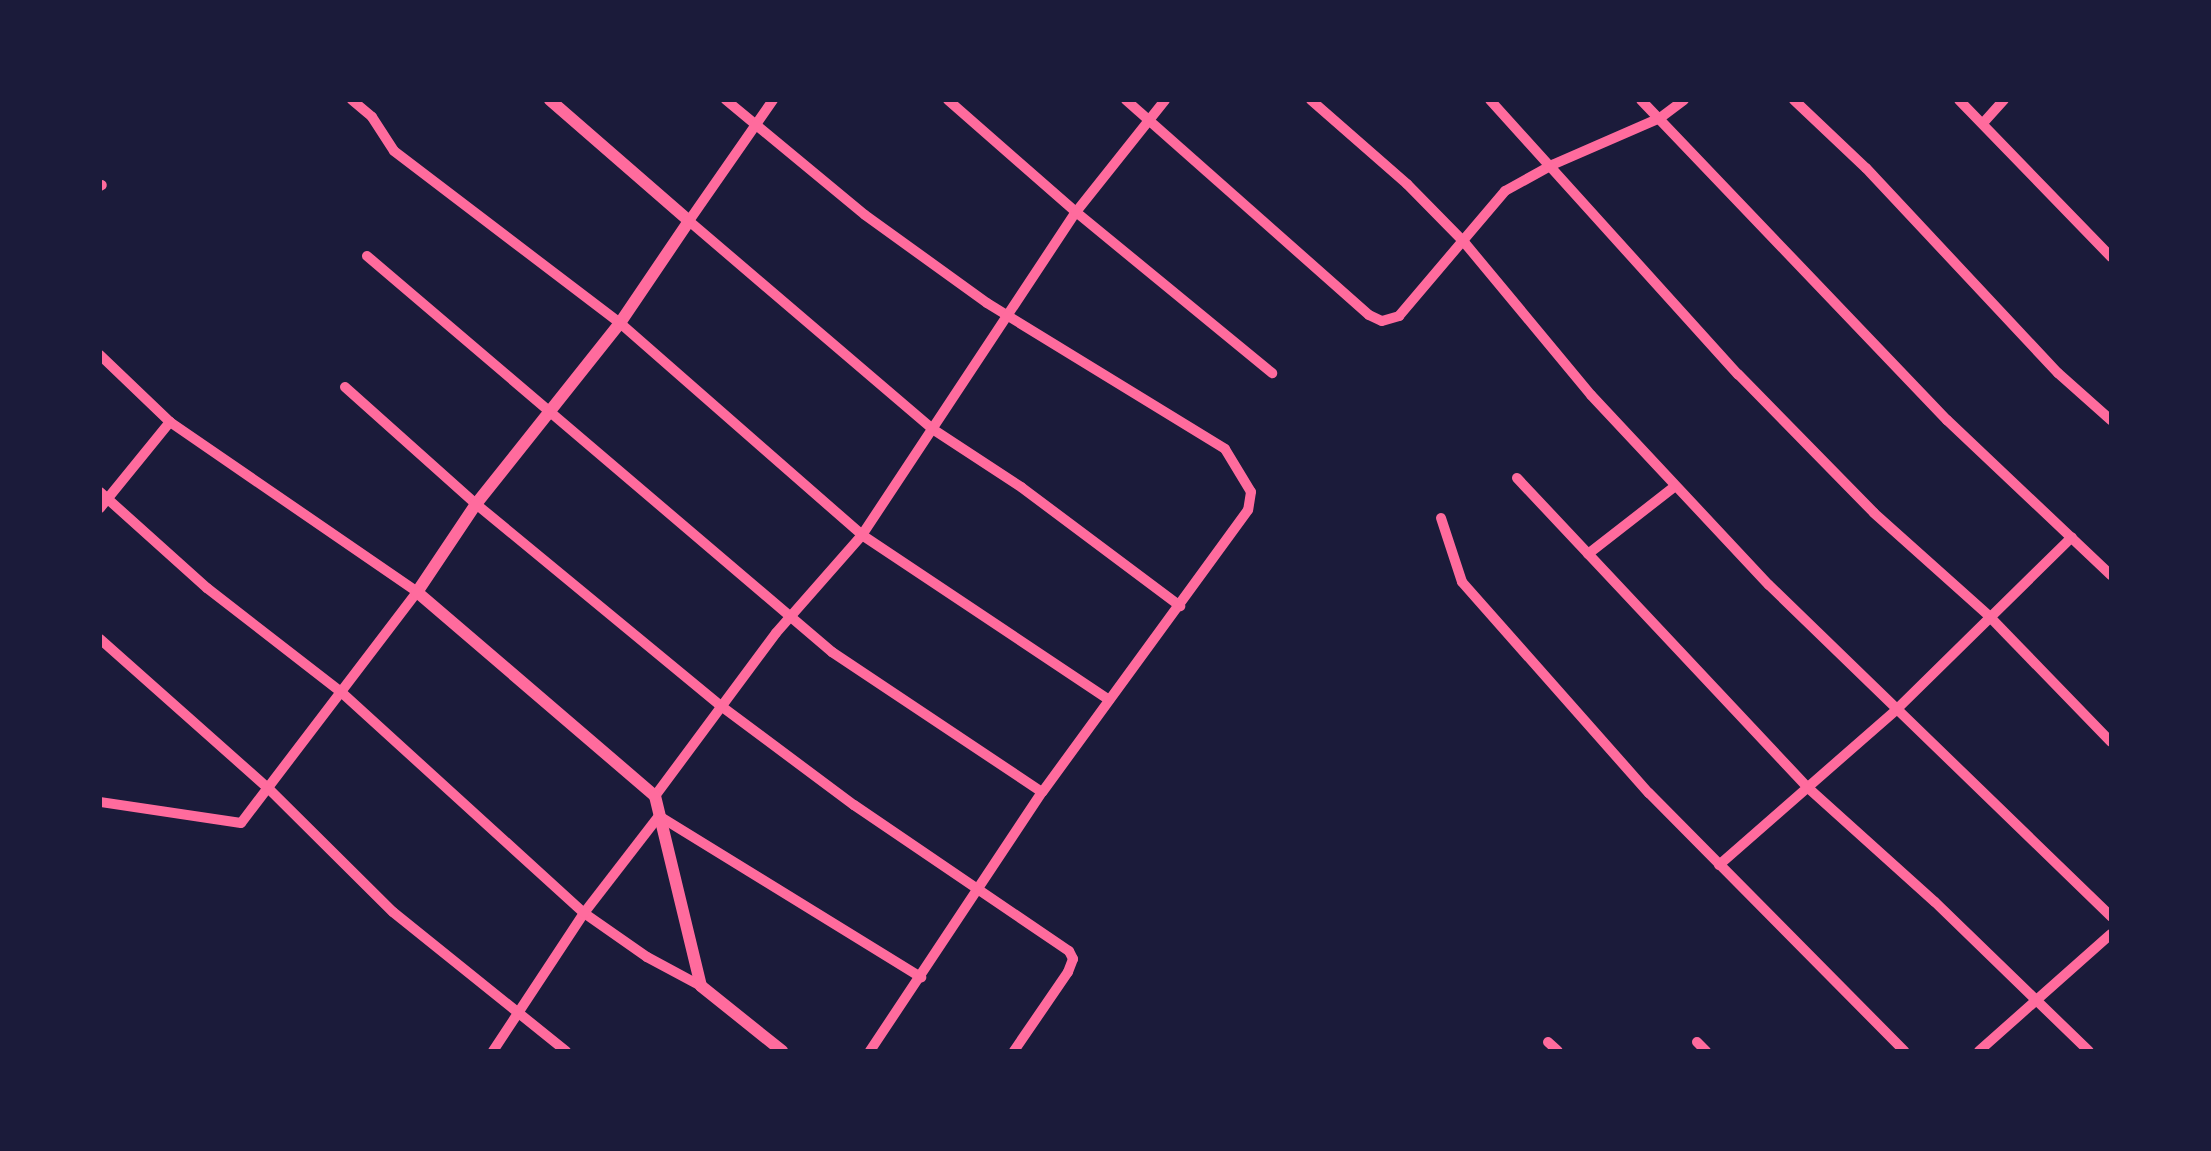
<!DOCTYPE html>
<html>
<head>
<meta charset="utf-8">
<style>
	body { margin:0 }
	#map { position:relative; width:2211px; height:1151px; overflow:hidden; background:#1b1b3a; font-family:Lato,sans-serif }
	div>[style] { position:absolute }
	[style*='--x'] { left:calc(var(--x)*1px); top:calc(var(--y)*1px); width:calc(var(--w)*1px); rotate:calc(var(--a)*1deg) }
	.minor>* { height:10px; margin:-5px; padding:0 5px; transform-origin:5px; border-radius:5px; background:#ff6b9d }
	.tertiary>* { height:12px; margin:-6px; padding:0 6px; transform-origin:6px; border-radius:6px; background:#ff6b9d }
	span { translate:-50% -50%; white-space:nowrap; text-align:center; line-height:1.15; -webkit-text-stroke:9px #1b1b3a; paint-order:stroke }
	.frame { position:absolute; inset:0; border:102px solid #1b1b3a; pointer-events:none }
</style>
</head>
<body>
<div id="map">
	<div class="minor">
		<i style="--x:352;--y:100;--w:26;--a:40"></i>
		<i style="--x:372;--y:117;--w:40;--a:57.1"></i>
		<i style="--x:394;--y:151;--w:284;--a:37.3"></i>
		<i style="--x:620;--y:323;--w:322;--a:41.2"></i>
		<i style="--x:862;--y:535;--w:297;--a:33.7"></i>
		<i style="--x:726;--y:100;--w:180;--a:39.6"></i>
		<i style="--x:865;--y:215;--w:150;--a:35.8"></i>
		<i style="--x:987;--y:303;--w:279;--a:31.5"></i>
		<i style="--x:1225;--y:449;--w:50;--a:58.8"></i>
		<i style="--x:1251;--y:492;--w:18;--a:99"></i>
		<i style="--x:1248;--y:510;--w:349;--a:126.1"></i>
		<i style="--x:1042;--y:792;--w:311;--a:123.6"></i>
		<i style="--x:773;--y:100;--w:147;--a:124.8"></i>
		<i style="--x:689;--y:221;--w:318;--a:40.5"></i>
		<i style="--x:931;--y:428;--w:108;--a:33.2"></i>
		<i style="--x:1021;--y:487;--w:199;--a:36.8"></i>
		<i style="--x:948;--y:100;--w:170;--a:41.2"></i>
		<i style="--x:1076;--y:212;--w:254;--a:39.4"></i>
		<i style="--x:1126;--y:100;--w:324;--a:41.5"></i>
		<i style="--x:1369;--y:315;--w:14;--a:25"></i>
		<i style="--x:1382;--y:321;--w:18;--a:-16"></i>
		<i style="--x:1399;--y:316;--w:164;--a:-49.7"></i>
		<i style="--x:1505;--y:191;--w:54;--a:-29"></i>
		<i style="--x:1552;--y:165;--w:118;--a:-23.5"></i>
		<i style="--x:1660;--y:118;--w:30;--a:-37"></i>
		<i style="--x:1311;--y:100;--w:128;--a:41.2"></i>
		<i style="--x:1407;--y:184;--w:81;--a:45.5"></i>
		<i style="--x:1464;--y:242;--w:199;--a:50.3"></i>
		<i style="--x:1591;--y:395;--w:260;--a:46.9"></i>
		<i style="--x:1769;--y:585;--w:477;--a:44.1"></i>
		<i style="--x:1490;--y:100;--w:370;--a:47.9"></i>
		<i style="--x:1738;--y:374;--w:194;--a:45.6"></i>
		<i style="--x:1874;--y:513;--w:153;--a:41.8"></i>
		<i style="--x:1988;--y:615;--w:177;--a:45.9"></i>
		<i style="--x:1641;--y:100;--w:443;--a:46.3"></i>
		<i style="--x:1947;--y:420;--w:226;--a:43.4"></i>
		<i style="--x:1794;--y:100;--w:99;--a:43.4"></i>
		<i style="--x:1866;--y:168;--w:281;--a:46.9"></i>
		<i style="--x:2058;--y:373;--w:71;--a:41.6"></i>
		<i style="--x:1959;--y:100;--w:219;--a:45.9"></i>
		<i style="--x:1984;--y:122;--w:30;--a:-48"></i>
		<i style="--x:100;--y:186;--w:2;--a:-27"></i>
		<i style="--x:367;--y:256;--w:611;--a:40.42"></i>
		<i style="--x:832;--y:652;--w:252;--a:33.7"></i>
		<i style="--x:100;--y:355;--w:97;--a:43.7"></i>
		<i style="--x:170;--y:422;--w:300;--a:34.5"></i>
		<i style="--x:417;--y:592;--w:290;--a:127.3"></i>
		<i style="--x:241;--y:823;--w:143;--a:-171.5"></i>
		<i style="--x:345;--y:387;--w:176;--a:41.8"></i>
		<i style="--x:476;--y:504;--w:318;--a:39.5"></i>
		<i style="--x:721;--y:706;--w:166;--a:36.7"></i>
		<i style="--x:854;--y:805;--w:260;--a:34.2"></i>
		<i style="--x:1069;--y:951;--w:9;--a:63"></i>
		<i style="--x:1073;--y:959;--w:14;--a:111"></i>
		<i style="--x:1068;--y:972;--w:96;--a:124.4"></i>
		<i style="--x:1517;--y:478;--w:422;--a:46.8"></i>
		<i style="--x:1806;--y:786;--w:173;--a:42"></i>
		<i style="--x:1935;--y:902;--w:214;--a:44.1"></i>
		<i style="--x:100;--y:492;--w:144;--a:41.9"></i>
		<i style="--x:207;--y:588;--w:168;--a:37.8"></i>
		<i style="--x:340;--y:691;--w:330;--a:42.3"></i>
		<i style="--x:584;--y:913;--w:77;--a:34.9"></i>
		<i style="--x:647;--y:957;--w:61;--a:28.2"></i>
		<i style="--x:100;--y:508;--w:111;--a:-50.9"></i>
		<i style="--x:1441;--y:518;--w:67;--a:71.8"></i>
		<i style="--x:1462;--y:582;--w:282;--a:48.5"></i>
		<i style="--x:1649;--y:793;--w:363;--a:45.3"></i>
		<i style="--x:1588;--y:554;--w:109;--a:-37.9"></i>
		<i style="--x:100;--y:639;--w:227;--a:41.6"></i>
		<i style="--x:270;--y:790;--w:173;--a:44.8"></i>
		<i style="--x:393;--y:912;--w:222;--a:38.8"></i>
		<i style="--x:655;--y:796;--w:203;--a:-53.4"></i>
		<i style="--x:776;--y:633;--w:130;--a:-48.7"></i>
		<i style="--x:862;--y:535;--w:387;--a:-56.5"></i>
		<i style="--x:1076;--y:212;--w:143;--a:-51.5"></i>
		<i style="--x:1719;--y:865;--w:237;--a:-41.2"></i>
		<i style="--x:1897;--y:709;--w:245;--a:-44.5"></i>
		<i style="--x:1548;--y:1042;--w:13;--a:42"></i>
		<i style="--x:1697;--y:1042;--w:13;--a:45"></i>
		<i style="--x:493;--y:1051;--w:165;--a:-56.6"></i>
		<i style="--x:584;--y:913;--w:123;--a:-52.3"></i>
		<i style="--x:659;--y:816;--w:308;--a:31.6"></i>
		<i style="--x:1979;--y:1051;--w:176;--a:-41.6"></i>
	</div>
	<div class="tertiary">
		<i style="--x:550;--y:100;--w:184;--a:41"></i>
		<i style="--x:689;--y:221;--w:123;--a:124.1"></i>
		<i style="--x:620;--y:323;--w:231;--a:128.5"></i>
		<i style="--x:476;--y:504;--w:106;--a:123.8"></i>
		<i style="--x:417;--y:592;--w:313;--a:40.6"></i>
		<i style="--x:655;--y:796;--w:195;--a:76.4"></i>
		<i style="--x:701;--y:986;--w:104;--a:38.7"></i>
	</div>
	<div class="frame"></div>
</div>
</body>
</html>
